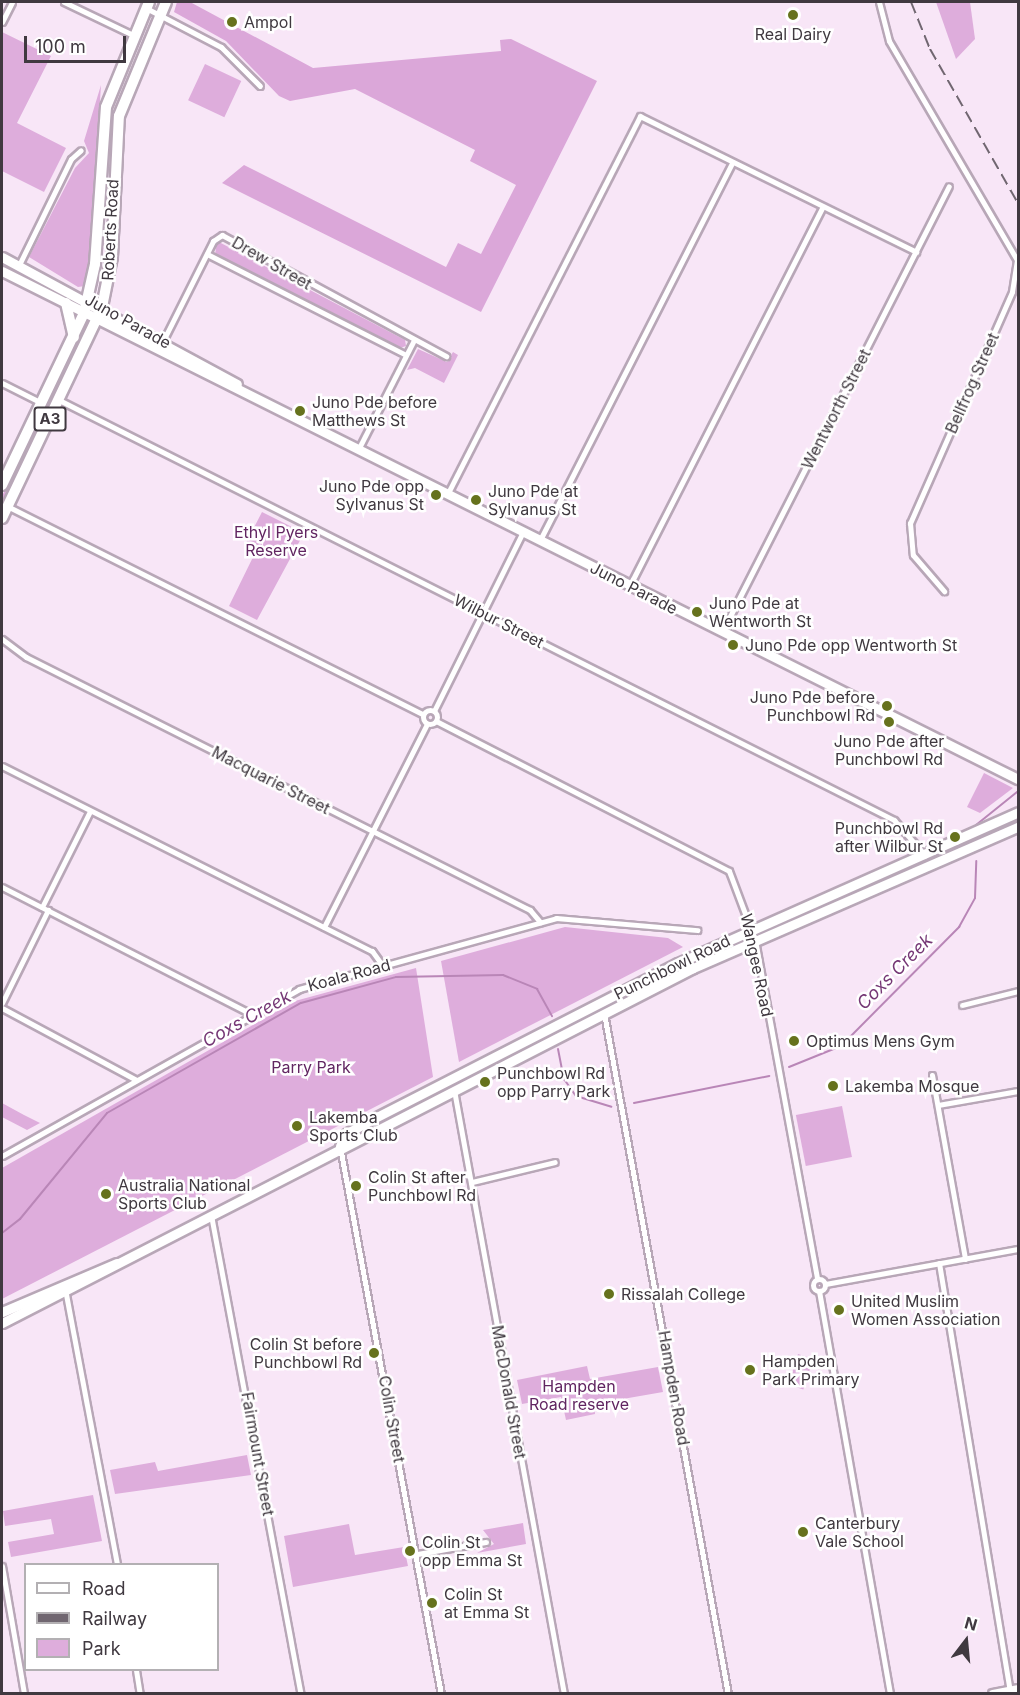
<!DOCTYPE html>
<html>
<head>
<meta charset="utf-8">
<style>
	body { margin:0 }
	#map { position:relative; width:1020px; height:1695px; overflow:hidden; background:#f8e6f7; font-family:Inter,sans-serif }
	div>[style] { position:absolute }
	[style*='--x'] { left:calc(var(--x)*1px); top:calc(var(--y)*1px); width:calc(var(--w)*1px); rotate:calc(var(--a)*1deg) }
	.green>* { inset:0; background:#deaddc; transform-origin:0 0 }
	.forest>* { inset:0; background:#dba7d9 }
	.stream>* { height:2px; margin:-1px; padding:0 1px; transform-origin:1px; border-radius:1px; background:#b986b7 }
	.roads { filter:drop-shadow(2px 0 #b8a7b7) drop-shadow(-2px 0 #b8a7b7) drop-shadow(0 2px #b8a7b7) drop-shadow(0 -2px #b8a7b7) }
	.street>* { height:5px; margin:-2.5px; padding:0 2.5px; transform-origin:2.5px; border-radius:2.5px; background:#fff }
	.street>.ring { margin:-2.5px; padding:0; box-sizing:content-box; background:none; border:5px solid #fff; border-radius:50% }
	.secondary>* { height:8px; margin:-4px; padding:0 4px; transform-origin:4px; border-radius:4px; background:#fff }
	.primary>* { height:9px; margin:-4.5px; padding:0 4.5px; transform-origin:4.5px; border-radius:4.5px; background:#fff }
	.highway>* { height:10px; margin:-5px; padding:0 5px; transform-origin:5px; border-radius:5px; background:#fff }
	.rail>* { height:2px; margin-top:-1px; transform-origin:0; background:repeating-linear-gradient(90deg,#706670 0 12px,transparent 0 18px) }
	.dots>* { width:16px; height:16px; translate:-50% -50%; box-sizing:border-box; border:3px solid #fff; border-radius:50% }
	span { translate:-50% -50%; white-space:nowrap; text-align:center; line-height:1.15; -webkit-text-stroke:5px #fff; paint-order:stroke }
	.shield-label span { padding:2px 4px; background:#fff; border:2px solid; border-radius:4px; -webkit-text-stroke-width:0 }
	.shield-label { font-size:15px; color:#403940; font-weight:700 }
	.poi-label { font-size:16px; color:#403940 }
	.left { translate:0 -50%; text-align:left }
	.right { translate:-100% -50%; text-align:right }
	.street-label { font-size:16px; color:#403940 }
	.park-label { font-size:16px; color:#612561 }
	.water-label { font-size:18px; color:#763876; font-style:italic }
	.frame { position:absolute; inset:0; border:3px solid #403940; pointer-events:none }
	.legend { position:absolute; left:24px; top:1563px; width:195px; height:108px; box-sizing:border-box; background:#fff; border:2px solid #b3b0b3; margin:0; padding:8px 10px; list-style:none; font-size:18px; color:#403940 }
	.legend li { display:flex; align-items:center; gap:12px; height:30px }
	.legend b { width:30px; border:2px solid #b3b0b3 }
	.north { position:absolute; left:936px; top:1611px; width:60px; height:60px; -webkit-text-stroke:4px #fff; paint-order:stroke; rotate:16deg; font-size:16px; font-weight:700; line-height:24px; text-align:center; color:#403940 }
	.north::after { content:''; display:block; margin:auto; width:21px; height:27px; background:#403940; clip-path:polygon(50% 0,100% 100%,50% 72%,0 100%) }
	.scale { position:absolute; left:24px; top:36px; width:102px; height:27px; box-sizing:border-box; border:3px solid #403940; border-top:0; padding-left:8px; font-size:18px; line-height:21px; white-space:nowrap; color:#403940; -webkit-text-stroke:4px #fff; paint-order:stroke }
</style>
</head>
<body>
<div id="map">
	<div class="green">
		<i style="clip-path:polygon(936px 2px,970px 2px,975px 39px,956px 59px)"></i>
		<i style="clip-path:polygon(2px 32px,51px 56px,17px 123px,66px 148px,44px 192px,2px 171px)"></i>
		<i style="left:205px;top:64px;width:40px;height:40px;rotate:25deg"></i>
		<i style="clip-path:polygon(101px 85px,90px 262px,85px 286px,78px 287px,29px 257px,75px 168px,89px 153px,84px 141px)"></i>
		<i style="clip-path:polygon(217px 241px,405px 340px,406px 346px,400px 348px,215px 255px)"></i>
		<i style="clip-path:polygon(418px 349px,447px 362px,453px 352px,458px 355px,444px 383px,415px 368px,407px 370px)"></i>
		<i style="clip-path:polygon(62px 379px,33px 441px,2px 505px,2px 496px)"></i>
		<i style="clip-path:polygon(262px 512px,304px 533px,257px 620px,229px 606px,256px 551px,245px 545px)"></i>
		<i style="clip-path:polygon(984px 773px,1013px 788px,980px 813px,967px 807px)"></i>
		<i style="clip-path:polygon(565px 927px,668px 938px,683px 947px,459px 1062px,441px 961px)"></i>
		<i style="clip-path:polygon(416px 968px,433px 1077px,2px 1299px,2px 1168px,295px 1001px)"></i>
		<i style="clip-path:polygon(2px 1103px,24px 1115px,40px 1123px,27px 1130px,2px 1117px)"></i>
		<i style="left:842px;top:1106px;width:52px;height:47px;rotate:79deg"></i>
		<i style="left:798px;top:1354px;width:16px;height:32px;rotate:18deg"></i>
		<i style="clip-path:polygon(587px 1366px,590px 1379px,658px 1367px,663px 1392px,594px 1404px,595px 1414px,566px 1420px,561px 1397px,522px 1404px,517px 1380px)"></i>
		<i style="clip-path:polygon(247px 1455px,251px 1475px,115px 1494px,110px 1470px,155px 1462px,158px 1471px)"></i>
		<i style="clip-path:polygon(93px 1495px,102px 1541px,11px 1557px,8px 1542px,54px 1534px,51px 1519px,5px 1526px,3px 1511px)"></i>
		<i style="clip-path:polygon(523px 1523px,526px 1544px,477px 1553px,494px 1544px,483px 1530px)"></i>
		<i style="clip-path:polygon(349px 1524px,355px 1555px,404px 1547px,408px 1566px,293px 1587px,284px 1536px)"></i>
	</div>
	<div class="forest">
		<i style="clip-path:polygon(177px 2px,190px 2px,313px 68px,501px 51px,500px 40px,511px 39px,597px 81px,481px 312px,222px 183px,244px 165px,446px 267px,458px 243px,481px 254px,516px 185px,470px 161px,475px 150px,355px 89px,290px 101px,279px 96px,226px 41px,174px 12px)"></i>
	</div>
	<div class="stream">
		<i style="--x:976;--y:825;--w:53;--a:-38.8"></i>
		<i style="--x:558;--y:1049;--w:31;--a:79"></i>
		<i style="--x:564;--y:1079;--w:21;--a:55"></i>
		<i style="--x:576;--y:1096;--w:37;--a:17"></i>
		<i style="--x:789;--y:1067;--w:56;--a:-22"></i>
		<i style="--x:841;--y:1046;--w:168;--a:-45.2"></i>
		<i style="--x:959;--y:927;--w:33;--a:-61"></i>
		<i style="--x:975;--y:898;--w:37;--a:-88"></i>
		<i style="--x:634;--y:1103;--w:138;--a:-11.3"></i>
		<i style="--x:2;--y:1233;--w:23;--a:-38"></i>
		<i style="--x:20;--y:1219;--w:137;--a:-50.6"></i>
		<i style="--x:107;--y:1113;--w:223;--a:-29.6"></i>
		<i style="--x:301;--y:1003;--w:98;--a:-15.3"></i>
		<i style="--x:396;--y:977;--w:107;--a:-1.1"></i>
		<i style="--x:503;--y:975;--w:37;--a:22"></i>
		<i style="--x:537;--y:989;--w:31;--a:61"></i>
	</div>
	<div class="roads">
		<div class="street">
			<i style="--x:64;--y:2;--w:76;--a:25.6"></i>
			<i style="--x:879;--y:2;--w:40;--a:75.6"></i>
			<i style="--x:889;--y:41;--w:254;--a:59.7"></i>
			<i style="--x:1017;--y:260;--w:32;--a:99"></i>
			<i style="--x:1012;--y:292;--w:253;--a:113.8"></i>
			<i style="--x:910;--y:523;--w:32;--a:85"></i>
			<i style="--x:913;--y:555;--w:48;--a:49.3"></i>
			<i style="--x:146;--y:8;--w:85;--a:27.5"></i>
			<i style="--x:221;--y:47;--w:55;--a:45"></i>
			<i style="--x:2;--y:22;--w:22;--a:-63"></i>
			<i style="--x:207;--y:254;--w:223;--a:26.9"></i>
			<i style="--x:19;--y:265;--w:118;--a:-63.9"></i>
			<i style="--x:71;--y:159;--w:13;--a:-42"></i>
			<i style="--x:163;--y:341;--w:112;--a:-63.4"></i>
			<i style="--x:213;--y:241;--w:11;--a:-34"></i>
			<i style="--x:222;--y:235;--w:255;--a:28.4"></i>
			<i style="--x:2;--y:383;--w:45;--a:26.6"></i>
			<i style="--x:59;--y:400;--w:935;--a:26.7"></i>
			<i style="--x:894;--y:820;--w:47;--a:48.5"></i>
			<i style="--x:359;--y:448;--w:121;--a:-63"></i>
			<i style="--x:448;--y:493;--w:423;--a:-63"></i>
			<i style="--x:640;--y:116;--w:308;--a:26.2"></i>
			<i style="--x:7;--y:506;--w:465;--a:26.6"></i>
			<i style="--x:540;--y:540;--w:424;--a:-63"></i>
			<i style="--x:630;--y:585;--w:424;--a:-63"></i>
			<i style="--x:722;--y:632;--w:500;--a:-63.03"></i>
			<i style="--x:2;--y:639;--w:30;--a:37"></i>
			<i style="--x:26;--y:657;--w:564;--a:26.66"></i>
			<i style="--x:530;--y:910;--w:16;--a:50"></i>
			<i class="ring" style="left:423px;top:710px;width:9px;height:9px"></i>
			<i style="--x:434;--y:711;--w:200;--a:-63.6"></i>
			<i style="--x:436;--y:721;--w:329;--a:27.1"></i>
			<i style="--x:729;--y:871;--w:74;--a:69.4"></i>
			<i style="--x:755;--y:940;--w:345;--a:79.6"></i>
			<i style="--x:2;--y:766;--w:414;--a:26.6"></i>
			<i style="--x:372;--y:951;--w:19;--a:54"></i>
			<i style="--x:2;--y:887;--w:280;--a:27"></i>
			<i style="--x:42;--y:907;--w:107;--a:-63.4"></i>
			<i style="--x:324;--y:927;--w:228;--a:-63.1"></i>
			<i style="--x:2;--y:1003;--w:104;--a:-63.7"></i>
			<i style="--x:962;--y:1005;--w:58;--a:-14"></i>
			<i style="--x:2;--y:1008;--w:152;--a:28.2"></i>
			<i style="--x:604;--y:1013;--w:692;--a:79.68"></i>
			<i style="--x:932;--y:1075;--w:187;--a:79.8"></i>
			<i style="--x:454;--y:1090;--w:614;--a:79.68"></i>
			<i style="--x:938;--y:1105;--w:81;--a:-9.9"></i>
			<i style="--x:340;--y:1147;--w:556;--a:79.54"></i>
			<i style="--x:2;--y:1156;--w:341;--a:-29.3"></i>
			<i style="--x:299;--y:989;--w:267;--a:-15.4"></i>
			<i style="--x:556;--y:918;--w:142;--a:4.9"></i>
			<i style="--x:472;--y:1182;--w:85;--a:-13.5"></i>
			<i style="--x:211;--y:1215;--w:487;--a:79.4"></i>
			<i style="--x:939;--y:1263;--w:433;--a:80.6"></i>
			<i class="ring" style="left:813px;top:1279px;width:7px;height:7px"></i>
			<i style="--x:825;--y:1284;--w:196;--a:-10.3"></i>
			<i style="--x:65;--y:1289;--w:280;--a:79.3"></i>
			<i style="--x:819;--y:1291;--w:409;--a:80"></i>
			<i style="--x:417;--y:1554;--w:70;--a:-9.9"></i>
			<i style="--x:2;--y:1566;--w:130;--a:80.2"></i>
			<i style="--x:136;--y:1670;--w:24;--a:81"></i>
		</div>
		<div class="secondary">
			<i style="--x:993;--y:1694;--w:25;--a:-11"></i>
		</div>
		<div class="primary">
			<i style="--x:2;--y:257;--w:267;--a:28.4"></i>
			<i style="--x:2;--y:271;--w:1136;--a:26.57"></i>
			<i style="--x:340;--y:1146;--w:13;--a:-63"></i>
			<i style="--x:346;--y:1134;--w:24;--a:-30"></i>
			<i style="--x:367;--y:1122;--w:349;--a:-27.1"></i>
			<i style="--x:678;--y:963;--w:372;--a:-23.9"></i>
			<i style="--x:2;--y:1312;--w:125;--a:-23.1"></i>
			<i style="--x:2;--y:1323;--w:777;--a:-27.19"></i>
			<i style="--x:693;--y:968;--w:354;--a:-23.5"></i>
		</div>
		<div class="highway">
			<i style="--x:66;--y:303;--w:35;--a:77"></i>
			<i style="--x:2;--y:485;--w:191;--a:-64.5"></i>
			<i style="--x:84;--y:313;--w:50;--a:-77.3"></i>
			<i style="--x:95;--y:264;--w:157;--a:-86"></i>
			<i style="--x:106;--y:107;--w:113;--a:-67.7"></i>
			<i style="--x:2;--y:518;--w:233;--a:-64.6"></i>
			<i style="--x:102;--y:307;--w:51;--a:-78.7"></i>
			<i style="--x:112;--y:257;--w:141;--a:-87.2"></i>
			<i style="--x:119;--y:116;--w:123;--a:-67.6"></i>
		</div>
	</div>
	<div class="rail">
		<i style="--x:911;--y:2;--w:51;--a:68"></i>
		<i style="--x:930;--y:49;--w:177;--a:60.3"></i>
	</div>
	<div class="dots">
		<i style="left:793px;top:15px;background:#66721d"></i>
		<i style="left:232px;top:22px;background:#66721d"></i>
		<i style="left:300px;top:411px;background:#66721d"></i>
		<i style="left:436px;top:495px;background:#66721d"></i>
		<i style="left:476px;top:500px;background:#66721d"></i>
		<i style="left:697px;top:612px;background:#66721d"></i>
		<i style="left:733px;top:645px;background:#66721d"></i>
		<i style="left:887px;top:706px;background:#66721d"></i>
		<i style="left:889px;top:722px;background:#66721d"></i>
		<i style="left:955px;top:837px;background:#66721d"></i>
		<i style="left:794px;top:1041px;background:#66721d"></i>
		<i style="left:485px;top:1082px;background:#66721d"></i>
		<i style="left:833px;top:1086px;background:#66721d"></i>
		<i style="left:297px;top:1126px;background:#66721d"></i>
		<i style="left:356px;top:1186px;background:#66721d"></i>
		<i style="left:106px;top:1194px;background:#66721d"></i>
		<i style="left:609px;top:1294px;background:#66721d"></i>
		<i style="left:839px;top:1310px;background:#66721d"></i>
		<i style="left:374px;top:1353px;background:#66721d"></i>
		<i style="left:750px;top:1370px;background:#66721d"></i>
		<i style="left:803px;top:1532px;background:#66721d"></i>
		<i style="left:410px;top:1551px;background:#66721d"></i>
		<i style="left:432px;top:1603px;background:#66721d"></i>
	</div>
	<div class="shield-label">
		<span style="left:50px;top:419px">A3</span>
	</div>
	<div class="poi-label">
		<span class="left" style="left:244px;top:22px">Ampol</span>
		<span style="left:793px;top:34px">Real Dairy</span>
		<span class="left" style="left:312px;top:411px">Juno Pde before<br>Matthews St</span>
		<span class="right" style="left:424px;top:495px">Juno Pde opp<br>Sylvanus St</span>
		<span class="left" style="left:488px;top:500px">Juno Pde at<br>Sylvanus St</span>
		<span class="left" style="left:709px;top:612px">Juno Pde at<br>Wentworth St</span>
		<span class="left" style="left:745px;top:645px">Juno Pde opp Wentworth St</span>
		<span class="right" style="left:875px;top:706px">Juno Pde before<br>Punchbowl Rd</span>
		<span style="left:889px;top:750px">Juno Pde after<br>Punchbowl Rd</span>
		<span class="right" style="left:943px;top:837px">Punchbowl Rd<br>after Wilbur St</span>
		<span class="left" style="left:806px;top:1041px">Optimus Mens Gym</span>
		<span class="left" style="left:497px;top:1082px">Punchbowl Rd<br>opp Parry Park</span>
		<span class="left" style="left:845px;top:1086px">Lakemba Mosque</span>
		<span class="left" style="left:309px;top:1126px">Lakemba<br>Sports Club</span>
		<span class="left" style="left:368px;top:1186px">Colin St after<br>Punchbowl Rd</span>
		<span class="left" style="left:118px;top:1194px">Australia National<br>Sports Club</span>
		<span class="left" style="left:621px;top:1294px">Rissalah College</span>
		<span class="left" style="left:851px;top:1310px">United Muslim<br>Women Association</span>
		<span class="right" style="left:362px;top:1353px">Colin St before<br>Punchbowl Rd</span>
		<span class="left" style="left:762px;top:1370px">Hampden<br>Park Primary</span>
		<span class="left" style="left:815px;top:1532px">Canterbury<br>Vale School</span>
		<span class="left" style="left:422px;top:1551px">Colin St<br>opp Emma St</span>
		<span class="left" style="left:444px;top:1603px">Colin St<br>at Emma St</span>
	</div>
	<div class="street-label">
		<span style="left:110px;top:230px;rotate:-87deg">Roberts Road</span>
		<span style="left:272px;top:263px;rotate:30deg">Drew Street</span>
		<span style="left:128px;top:321px;rotate:29deg">Juno Parade</span>
		<span style="left:972px;top:383px;rotate:-66deg">Bellfrog Street</span>
		<span style="left:836px;top:409px;rotate:-63deg">Wentworth Street</span>
		<span style="left:634px;top:588px;rotate:27deg">Juno Parade</span>
		<span style="left:499px;top:621px;rotate:27deg">Wilbur Street</span>
		<span style="left:271px;top:780px;rotate:27deg">Macquarie Street</span>
		<span style="left:757px;top:965px;rotate:78deg">Wangee Road</span>
		<span style="left:672px;top:967px;rotate:-26deg">Punchbowl Road</span>
		<span style="left:349px;top:975px;rotate:-15deg">Koala Road</span>
		<span style="left:674px;top:1388px;rotate:80deg">Hampden Road</span>
		<span style="left:509px;top:1392px;rotate:80deg">MacDonald Street</span>
		<span style="left:392px;top:1419px;rotate:80deg">Colin Street</span>
		<span style="left:258px;top:1454px;rotate:80deg">Fairmount Street</span>
	</div>
	<div class="park-label">
		<span style="left:276px;top:541px">Ethyl Pyers<br>Reserve</span>
		<span style="left:311px;top:1067px">Parry Park</span>
		<span style="left:579px;top:1395px">Hampden<br>Road reserve</span>
	</div>
	<div class="water-label">
		<span style="left:895px;top:972px;rotate:-45deg">Coxs Creek</span>
		<span style="left:247px;top:1019px;rotate:-29deg">Coxs Creek</span>
	</div>
	<div class="frame"></div>
	<ul class="legend">
	<li><b style="height:8px;background:#fff"></b>Road</li>
	<li><b style="height:8px;background:#706670"></b>Railway</li>
	<li><b style="height:16px;background:#deaddc"></b>Park</li>
	</ul>
	<div class="north">N</div>
	<div class="scale">100 m</div>
</div>
</body>
</html>
